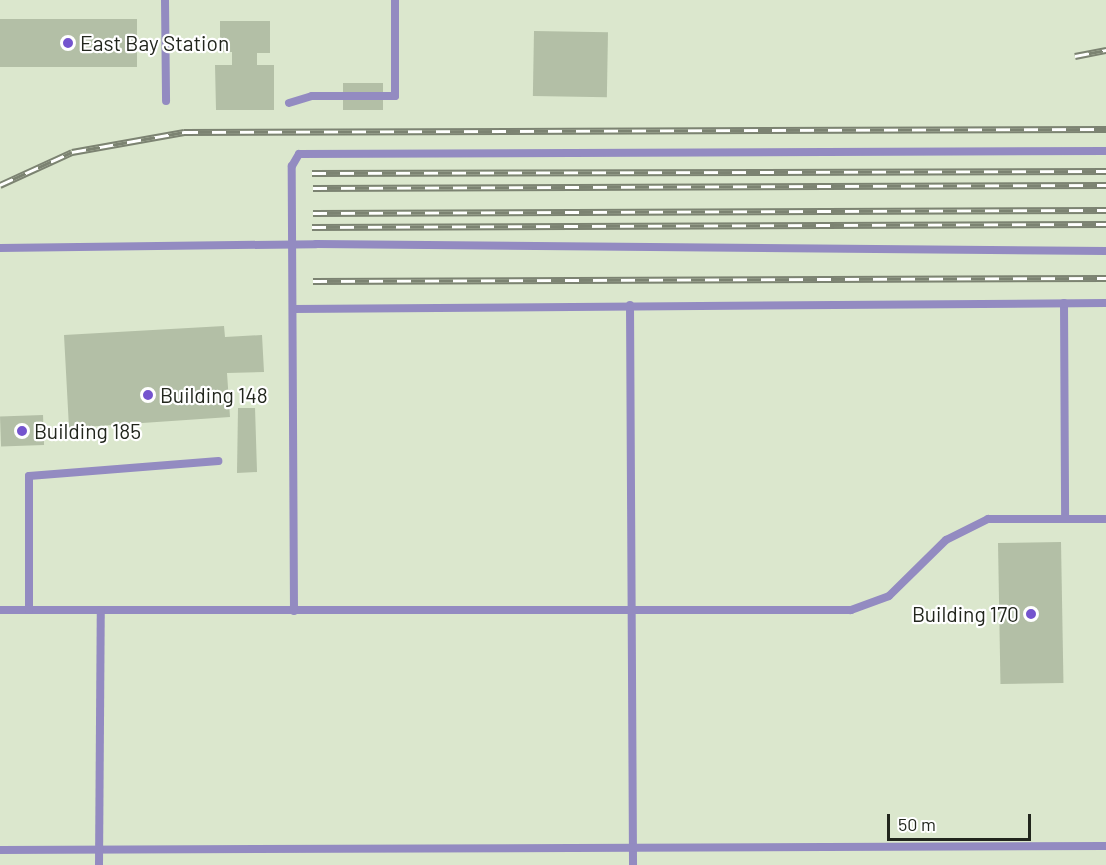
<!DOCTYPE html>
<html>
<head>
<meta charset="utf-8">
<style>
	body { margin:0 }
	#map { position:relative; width:1106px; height:865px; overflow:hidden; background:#dbe7cd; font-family:Barlow,sans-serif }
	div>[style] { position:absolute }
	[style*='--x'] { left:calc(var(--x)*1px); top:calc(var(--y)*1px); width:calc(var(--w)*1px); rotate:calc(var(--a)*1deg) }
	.building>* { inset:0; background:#b3bfa6; transform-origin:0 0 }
	.service>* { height:8px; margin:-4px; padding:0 4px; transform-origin:4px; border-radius:4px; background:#938bc1 }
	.rail>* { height:7px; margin-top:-3.5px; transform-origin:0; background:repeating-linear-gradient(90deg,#fff 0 14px,#7c8372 0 28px); box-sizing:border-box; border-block:2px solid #7c8372 }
	.dots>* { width:16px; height:16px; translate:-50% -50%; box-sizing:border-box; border:3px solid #fff; border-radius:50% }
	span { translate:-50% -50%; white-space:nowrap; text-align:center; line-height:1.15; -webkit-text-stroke:4.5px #fff; paint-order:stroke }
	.poi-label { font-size:21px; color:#22261d }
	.left { translate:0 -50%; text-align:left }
	.right { translate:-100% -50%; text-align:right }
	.scale { position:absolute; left:887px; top:814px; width:144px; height:27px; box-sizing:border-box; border:3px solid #22261d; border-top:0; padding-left:8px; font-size:18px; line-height:21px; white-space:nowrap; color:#22261d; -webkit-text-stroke:4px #fff; paint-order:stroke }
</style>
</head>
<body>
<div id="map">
	<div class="building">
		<i style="left:0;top:19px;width:137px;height:48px"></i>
		<i style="clip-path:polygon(220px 21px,270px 21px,270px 53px,257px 53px,257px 65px,274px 65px,274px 110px,216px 110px,215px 65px,232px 65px,232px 52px,220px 52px)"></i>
		<i style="left:534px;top:31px;width:74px;height:65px;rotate:1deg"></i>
		<i style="left:343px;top:83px;width:40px;height:27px"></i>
		<i style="clip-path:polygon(224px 326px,225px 337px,262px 335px,264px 372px,227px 373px,230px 417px,69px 428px,64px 335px)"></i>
		<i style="clip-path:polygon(238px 408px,255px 408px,257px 472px,237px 473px)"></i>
		<i style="left:43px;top:415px;width:30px;height:43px;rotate:88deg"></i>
		<i style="left:1061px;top:542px;width:141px;height:63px;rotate:89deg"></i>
	</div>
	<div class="service">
		<i style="--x:165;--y:0;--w:101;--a:89.4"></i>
		<i style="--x:289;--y:103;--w:24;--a:-17"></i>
		<i style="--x:312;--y:96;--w:83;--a:0"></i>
		<i style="--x:395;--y:96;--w:96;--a:-90"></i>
		<i style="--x:0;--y:248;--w:316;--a:-0.7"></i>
		<i style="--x:316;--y:244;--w:790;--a:0.51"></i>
		<i style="--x:1064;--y:303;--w:216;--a:89.7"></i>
		<i style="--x:630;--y:305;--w:560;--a:89.69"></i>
		<i style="--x:293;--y:309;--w:813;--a:-0.42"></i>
		<i style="--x:0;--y:610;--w:851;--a:0"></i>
		<i style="--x:851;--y:610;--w:40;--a:-20.2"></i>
		<i style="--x:889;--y:596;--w:80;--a:-44.5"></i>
		<i style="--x:946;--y:540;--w:47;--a:-26.6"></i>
		<i style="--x:988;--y:519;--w:118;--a:0"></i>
		<i style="--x:29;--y:610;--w:134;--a:-90"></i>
		<i style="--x:29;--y:476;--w:190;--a:-4.5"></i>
		<i style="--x:294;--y:611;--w:445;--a:-90.3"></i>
		<i style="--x:292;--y:166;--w:14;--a:-60"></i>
		<i style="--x:299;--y:154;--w:807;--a:-0.21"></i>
		<i style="--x:0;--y:850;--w:1106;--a:-0.21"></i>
		<i style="--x:99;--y:865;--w:255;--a:-89.6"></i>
	</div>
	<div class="rail">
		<i style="--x:1075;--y:56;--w:32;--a:-11"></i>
		<i style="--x:312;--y:173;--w:794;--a:-0.14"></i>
		<i style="--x:0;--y:185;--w:79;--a:-24.6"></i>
		<i style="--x:72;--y:152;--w:114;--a:-10.1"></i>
		<i style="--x:184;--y:132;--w:922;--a:-0.19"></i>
		<i style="--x:313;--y:188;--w:793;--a:-0.22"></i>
		<i style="--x:313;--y:213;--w:793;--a:-0.22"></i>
		<i style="--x:312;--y:227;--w:794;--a:-0.22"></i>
		<i style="--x:313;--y:281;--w:793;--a:-0.22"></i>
	</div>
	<div class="dots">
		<i style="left:68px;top:43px;background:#7454ce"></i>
		<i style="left:148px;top:395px;background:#7454ce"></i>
		<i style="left:22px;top:431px;background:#7454ce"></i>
		<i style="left:1031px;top:614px;background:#7454ce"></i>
	</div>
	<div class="poi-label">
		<span class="left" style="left:80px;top:43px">East Bay Station</span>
		<span class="left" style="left:160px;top:395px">Building 148</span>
		<span class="left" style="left:34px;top:431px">Building 185</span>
		<span class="right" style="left:1019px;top:614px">Building 170</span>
	</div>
	<div class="scale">50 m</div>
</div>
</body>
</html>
